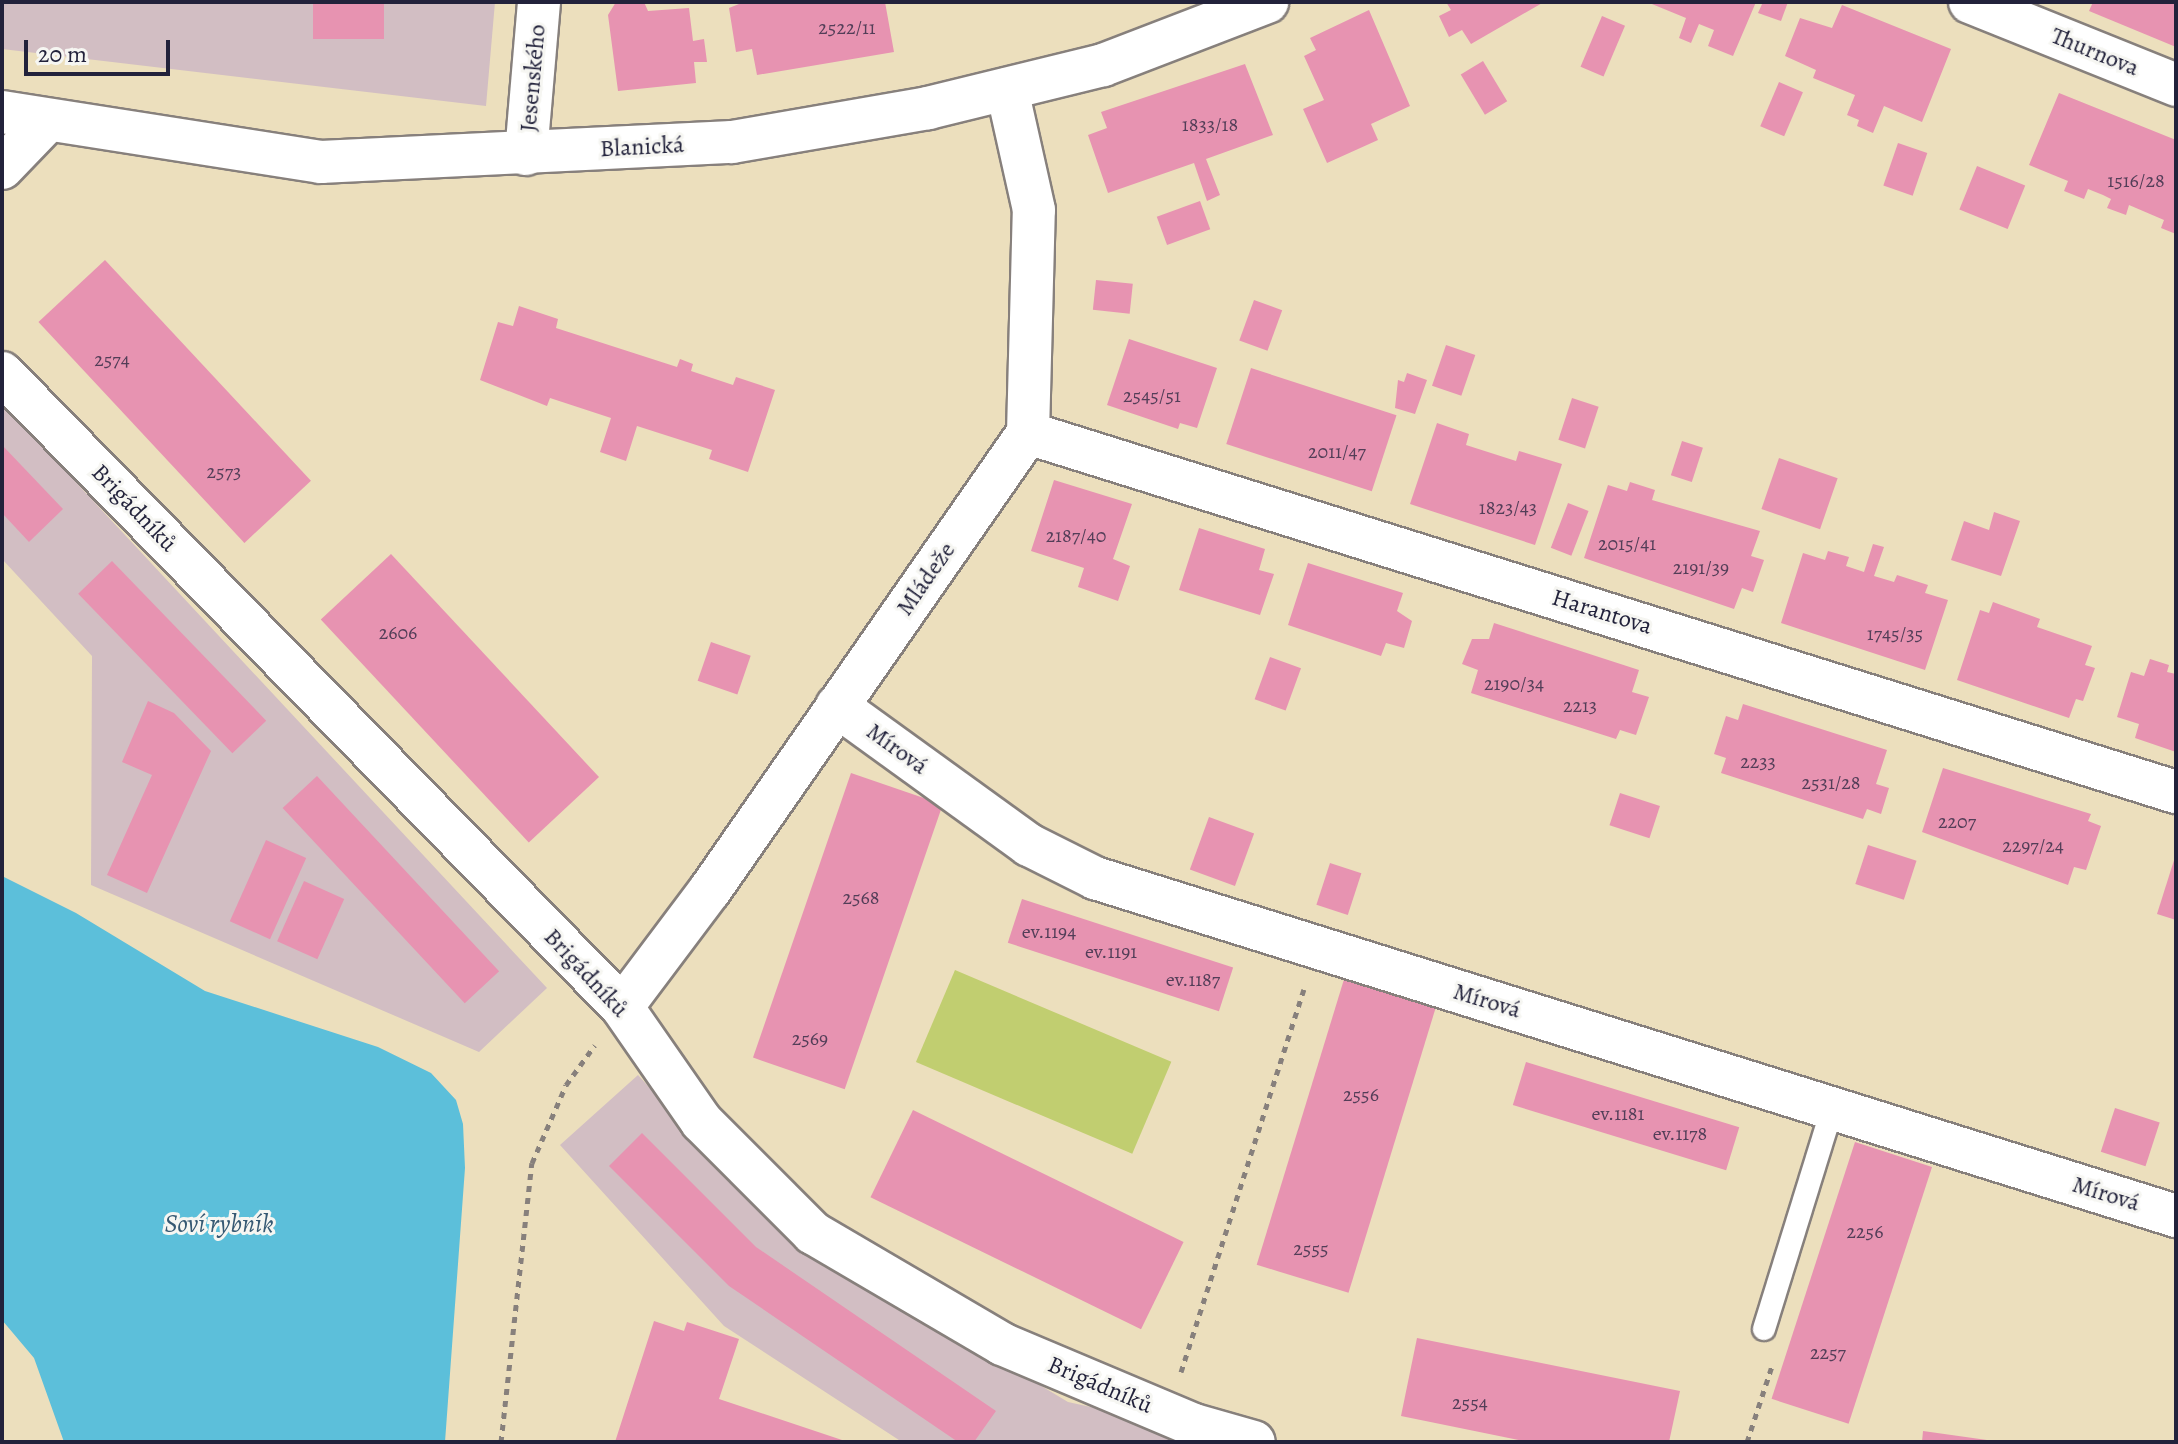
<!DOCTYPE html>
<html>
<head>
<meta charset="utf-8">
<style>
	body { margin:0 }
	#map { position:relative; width:2178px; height:1444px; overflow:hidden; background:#ecdfbd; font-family:Alegreya,serif }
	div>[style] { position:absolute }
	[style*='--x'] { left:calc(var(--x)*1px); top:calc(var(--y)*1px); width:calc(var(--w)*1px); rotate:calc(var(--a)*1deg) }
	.industrial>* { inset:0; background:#d2bec3 }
	.green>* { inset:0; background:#c1ce70; transform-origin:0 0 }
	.water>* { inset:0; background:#5cbfda }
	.building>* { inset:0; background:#e793b1; transform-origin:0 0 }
	.path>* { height:5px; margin-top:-2.5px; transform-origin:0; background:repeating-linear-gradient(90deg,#87807c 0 6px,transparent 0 12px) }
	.roads { filter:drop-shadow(2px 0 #87807c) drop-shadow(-2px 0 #87807c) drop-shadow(0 2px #87807c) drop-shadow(0 -2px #87807c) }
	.service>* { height:22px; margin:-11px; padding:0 11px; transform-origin:11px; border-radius:11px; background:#fff }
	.minor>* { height:42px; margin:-21px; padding:0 21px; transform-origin:21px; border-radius:21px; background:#fff }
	span { translate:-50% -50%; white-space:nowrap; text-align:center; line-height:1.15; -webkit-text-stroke:6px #f6f6f2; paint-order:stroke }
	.number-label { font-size:20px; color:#533e58 }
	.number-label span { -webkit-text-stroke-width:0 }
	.street-label { font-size:24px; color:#22223b }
	.water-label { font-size:26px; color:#365973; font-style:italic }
	.frame { position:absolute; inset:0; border:4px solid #22223b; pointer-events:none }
	.scale { position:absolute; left:24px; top:40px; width:146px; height:36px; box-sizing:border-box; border:4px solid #22223b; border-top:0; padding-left:10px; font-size:24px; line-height:28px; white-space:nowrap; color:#22223b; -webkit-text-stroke:6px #f6f6f2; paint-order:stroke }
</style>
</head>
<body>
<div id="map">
	<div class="industrial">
		<i style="clip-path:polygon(2px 2px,495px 2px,486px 106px,2px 49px)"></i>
		<i style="clip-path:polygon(2px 403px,547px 988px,479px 1052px,91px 885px,92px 656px,2px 559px)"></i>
		<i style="clip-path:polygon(638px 1075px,776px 1227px,1068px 1402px,1251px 1442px,902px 1442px,724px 1326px,560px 1145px)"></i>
	</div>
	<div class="green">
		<i style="left:955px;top:970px;width:235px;height:100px;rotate:23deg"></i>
	</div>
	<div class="water">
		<i style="clip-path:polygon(2px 876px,76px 913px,205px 991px,378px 1047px,431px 1073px,456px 1100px,463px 1124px,465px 1168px,445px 1442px,64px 1442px,34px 1358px,2px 1320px)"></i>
	</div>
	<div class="building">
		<i style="left:313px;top:2px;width:71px;height:37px"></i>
		<i style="clip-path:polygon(616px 2px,644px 2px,648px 11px,689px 8px,693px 41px,704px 39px,707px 62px,694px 62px,696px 83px,618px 91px,608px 15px)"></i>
		<i style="clip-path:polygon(744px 2px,885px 2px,894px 52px,757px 75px,752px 49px,736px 52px,729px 8px)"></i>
		<i style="clip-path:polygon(1446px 2px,1544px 2px,1471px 44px,1462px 30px,1449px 37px,1439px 16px,1451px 10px)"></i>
		<i style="clip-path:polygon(1647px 2px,1756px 2px,1733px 56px,1708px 46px,1714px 30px,1699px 24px,1691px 43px,1679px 38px,1686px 18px)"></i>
		<i style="clip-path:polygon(1763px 2px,1788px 2px,1781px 21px,1758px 13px)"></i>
		<i style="clip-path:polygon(2093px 2px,2176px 2px,2176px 47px,2089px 11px)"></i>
		<i style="clip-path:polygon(1842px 5px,1951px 49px,1922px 122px,1884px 106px,1873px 133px,1857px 126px,1859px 120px,1847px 115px,1855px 95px,1813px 78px,1816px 70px,1785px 56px,1800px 18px,1832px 28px)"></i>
		<i style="clip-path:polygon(1369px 10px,1410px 106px,1371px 124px,1378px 140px,1327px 163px,1303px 109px,1324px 100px,1304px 56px,1316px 50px,1310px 38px)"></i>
		<i style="left:1602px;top:16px;width:25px;height:55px;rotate:23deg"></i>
		<i style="left:1483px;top:61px;width:47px;height:26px;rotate:59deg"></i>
		<i style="clip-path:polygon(1245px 64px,1273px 135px,1206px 159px,1220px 195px,1207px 201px,1194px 163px,1108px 193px,1088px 135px,1107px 128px,1101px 112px)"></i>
		<i style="left:1779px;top:82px;width:26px;height:48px;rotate:23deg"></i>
		<i style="clip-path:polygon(2059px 93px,2176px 140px,2176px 234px,2161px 228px,2164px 220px,2129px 205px,2126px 215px,2107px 208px,2111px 199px,2103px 195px,2088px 189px,2084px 199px,2064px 191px,2068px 181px,2029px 165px)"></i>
		<i style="left:1898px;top:143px;width:31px;height:45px;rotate:19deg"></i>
		<i style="left:1977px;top:166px;width:52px;height:47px;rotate:22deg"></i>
		<i style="left:1200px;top:201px;width:30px;height:46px;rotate:70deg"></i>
		<i style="left:105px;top:260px;width:302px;height:91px;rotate:47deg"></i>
		<i style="left:1096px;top:280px;width:37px;height:30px;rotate:6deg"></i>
		<i style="left:1254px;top:300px;width:30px;height:43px;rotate:20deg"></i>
		<i style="clip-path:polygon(519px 306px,558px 319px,556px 328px,677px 367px,680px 359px,693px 364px,691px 371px,733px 385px,736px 377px,775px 390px,748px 472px,709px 459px,712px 450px,637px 426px,626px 461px,600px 452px,611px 418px,550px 398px,547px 406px,480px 380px,498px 322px,513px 326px)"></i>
		<i style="clip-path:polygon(1129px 339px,1217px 368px,1197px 428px,1180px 423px,1178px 429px,1107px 405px)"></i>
		<i style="left:1446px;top:345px;width:31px;height:43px;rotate:19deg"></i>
		<i style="left:1251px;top:368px;width:153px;height:80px;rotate:18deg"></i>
		<i style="clip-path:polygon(1407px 373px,1427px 380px,1415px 414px,1395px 408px,1398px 380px,1404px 382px)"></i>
		<i style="left:1572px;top:398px;width:28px;height:44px;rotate:18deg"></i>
		<i style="clip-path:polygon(1437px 423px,1469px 434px,1466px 445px,1516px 461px,1519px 451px,1562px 464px,1535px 545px,1410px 504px)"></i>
		<i style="left:1682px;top:441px;width:22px;height:36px;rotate:18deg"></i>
		<i style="clip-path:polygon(2px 445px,63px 509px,29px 542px,2px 513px)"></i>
		<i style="left:1779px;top:458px;width:62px;height:54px;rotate:19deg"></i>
		<i style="clip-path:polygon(1054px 480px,1132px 504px,1113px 559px,1130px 566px,1118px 601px,1078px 587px,1084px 568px,1031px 551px)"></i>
		<i style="clip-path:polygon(1630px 482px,1655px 490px,1652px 500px,1760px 531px,1751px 556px,1764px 560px,1753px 592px,1742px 588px,1734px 609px,1584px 558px,1608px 485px,1627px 491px)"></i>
		<i style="left:1568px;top:503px;width:22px;height:48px;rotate:21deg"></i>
		<i style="clip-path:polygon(1994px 512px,2020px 521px,2001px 576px,1951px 560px,1964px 521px,1989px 530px)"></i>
		<i style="clip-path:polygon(1199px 528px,1265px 549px,1259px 570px,1274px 574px,1260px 615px,1179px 590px)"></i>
		<i style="clip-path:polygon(1873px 544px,1884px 547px,1874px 576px,1894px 582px,1897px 575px,1928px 585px,1925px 593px,1948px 600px,1925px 670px,1781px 623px,1803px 553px,1825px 560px,1828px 551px,1849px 557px,1846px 566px,1864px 572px)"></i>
		<i style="left:391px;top:554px;width:305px;height:96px;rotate:47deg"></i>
		<i style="left:112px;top:561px;width:222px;height:47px;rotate:46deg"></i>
		<i style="clip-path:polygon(1308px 563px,1403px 593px,1397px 611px,1412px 621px,1404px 648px,1386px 643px,1381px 656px,1288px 625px)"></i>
		<i style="clip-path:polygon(1993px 602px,2040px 619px,2037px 627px,2092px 646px,2085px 665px,2095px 668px,2083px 701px,2076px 699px,2069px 718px,1957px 680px,1980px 610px,1989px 613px)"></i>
		<i style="clip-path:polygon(1494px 623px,1639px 670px,1632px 692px,1649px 697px,1636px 735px,1620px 730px,1616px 739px,1471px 693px,1478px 670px,1462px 664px,1472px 639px,1489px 639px)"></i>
		<i style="left:711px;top:642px;width:42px;height:41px;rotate:19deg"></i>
		<i style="left:1270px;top:657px;width:33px;height:45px;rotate:20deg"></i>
		<i style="clip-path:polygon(2150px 659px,2169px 665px,2167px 672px,2176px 674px,2176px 752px,2135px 738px,2139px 724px,2117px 717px,2131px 672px,2144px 676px)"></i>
		<i style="clip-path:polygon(148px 701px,174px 713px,211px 751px,147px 893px,107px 875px,152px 775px,122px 762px)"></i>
		<i style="clip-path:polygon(1743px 704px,1887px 750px,1876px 784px,1889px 788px,1881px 814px,1867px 809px,1863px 819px,1721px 773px,1726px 758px,1714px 754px,1726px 716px,1738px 720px)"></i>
		<i style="clip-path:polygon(1943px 768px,2091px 814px,2088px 821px,2101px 826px,2086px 870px,2074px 867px,2068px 885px,1922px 832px)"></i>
		<i style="left:851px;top:773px;width:97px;height:301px;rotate:19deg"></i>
		<i style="left:317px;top:776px;width:267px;height:47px;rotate:47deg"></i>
		<i style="left:1620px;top:793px;width:42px;height:34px;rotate:18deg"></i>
		<i style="left:1209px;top:817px;width:48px;height:56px;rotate:20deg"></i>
		<i style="left:266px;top:840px;width:44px;height:89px;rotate:24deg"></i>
		<i style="left:1868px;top:845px;width:51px;height:41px;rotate:18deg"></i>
		<i style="clip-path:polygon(2175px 857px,2176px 857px,2176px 920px,2157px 914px)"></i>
		<i style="left:1330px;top:863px;width:33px;height:44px;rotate:18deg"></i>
		<i style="left:304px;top:881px;width:44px;height:66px;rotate:24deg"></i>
		<i style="left:1022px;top:899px;width:222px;height:46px;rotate:18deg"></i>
		<i style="left:1345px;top:976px;width:96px;height:302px;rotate:17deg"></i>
		<i style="left:1526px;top:1062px;width:223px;height:45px;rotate:17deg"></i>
		<i style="left:2115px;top:1108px;width:47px;height:46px;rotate:18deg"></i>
		<i style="left:913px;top:1110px;width:301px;height:97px;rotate:26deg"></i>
		<i style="clip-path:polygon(642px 1133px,756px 1247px,996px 1411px,974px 1442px,958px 1442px,729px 1286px,609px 1166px)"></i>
		<i style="left:1855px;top:1142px;width:81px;height:270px;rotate:18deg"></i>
		<i style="clip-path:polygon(654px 1321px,684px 1331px,687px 1322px,739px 1339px,719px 1399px,848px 1442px,615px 1442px)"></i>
		<i style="clip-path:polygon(1417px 1338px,1680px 1391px,1669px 1442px,1529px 1442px,1401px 1416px)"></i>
		<i style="clip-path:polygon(1923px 1431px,1987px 1440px,1987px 1442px,1922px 1442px)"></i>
	</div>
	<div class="path">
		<i style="--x:1181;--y:1372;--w:402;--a:-72.2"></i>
		<i style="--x:501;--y:1442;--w:281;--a:-83.7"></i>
		<i style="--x:532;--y:1163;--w:85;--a:-66.4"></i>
		<i style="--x:566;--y:1085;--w:49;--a:-54.1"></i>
		<i style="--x:1747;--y:1442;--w:83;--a:-71.8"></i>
	</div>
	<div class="roads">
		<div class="service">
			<i style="--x:1764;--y:1329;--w:230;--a:-72.8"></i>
		</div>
		<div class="minor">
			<i style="--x:1970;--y:2;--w:222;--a:21.9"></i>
			<i style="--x:2;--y:112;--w:323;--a:8.9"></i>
			<i style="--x:321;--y:162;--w:411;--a:-2.8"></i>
			<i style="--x:732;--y:142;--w:199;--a:-9.8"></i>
			<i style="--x:928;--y:108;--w:180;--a:-13.8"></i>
			<i style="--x:1103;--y:65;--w:176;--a:-21"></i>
			<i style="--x:526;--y:154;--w:153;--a:-85.1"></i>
			<i style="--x:2;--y:168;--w:66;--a:-46.2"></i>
			<i style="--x:2;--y:373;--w:887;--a:45.64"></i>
			<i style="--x:622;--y:1007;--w:140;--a:55.2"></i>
			<i style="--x:702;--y:1122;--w:157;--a:45"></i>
			<i style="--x:813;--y:1233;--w:219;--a:30.4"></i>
			<i style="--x:1002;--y:1344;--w:208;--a:22.9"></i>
			<i style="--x:1194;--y:1425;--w:62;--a:15.8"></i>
			<i style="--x:1028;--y:433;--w:1203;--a:17.37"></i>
			<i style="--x:837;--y:706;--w:237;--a:35.9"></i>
			<i style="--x:1029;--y:845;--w:74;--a:26.6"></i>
			<i style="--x:1095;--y:878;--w:1133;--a:17.36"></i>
			<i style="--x:622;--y:1007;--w:146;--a:-53.1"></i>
			<i style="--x:710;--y:890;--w:557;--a:-55.17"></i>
			<i style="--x:1028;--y:433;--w:223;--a:-88.5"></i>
			<i style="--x:1034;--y:210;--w:124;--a:-102.6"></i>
		</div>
	</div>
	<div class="number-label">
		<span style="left:847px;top:27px">2522/11</span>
		<span style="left:1210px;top:124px">1833/18</span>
		<span style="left:2136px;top:180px">1516/28</span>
		<span style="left:112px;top:359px">2574</span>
		<span style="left:1152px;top:395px">2545/51</span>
		<span style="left:1337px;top:451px">2011/47</span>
		<span style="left:224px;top:471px">2573</span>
		<span style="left:1508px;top:507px">1823/43</span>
		<span style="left:1076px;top:535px">2187/40</span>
		<span style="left:1627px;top:543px">2015/41</span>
		<span style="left:1701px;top:567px">2191/39</span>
		<span style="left:398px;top:632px">2606</span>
		<span style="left:1895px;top:633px">1745/35</span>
		<span style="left:1514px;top:683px">2190/34</span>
		<span style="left:1580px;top:705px">2213</span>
		<span style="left:1758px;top:761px">2233</span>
		<span style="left:1831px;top:782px">2531/28</span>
		<span style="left:1957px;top:821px">2207</span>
		<span style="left:2033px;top:845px">2297/24</span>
		<span style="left:861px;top:897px">2568</span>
		<span style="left:1049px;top:931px">ev.1194</span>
		<span style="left:1111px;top:951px">ev.1191</span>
		<span style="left:1193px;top:979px">ev.1187</span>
		<span style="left:810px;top:1038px">2569</span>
		<span style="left:1361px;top:1094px">2556</span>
		<span style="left:1618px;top:1113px">ev.1181</span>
		<span style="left:1680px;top:1133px">ev.1178</span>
		<span style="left:1865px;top:1231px">2256</span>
		<span style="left:1311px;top:1248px">2555</span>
		<span style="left:1828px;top:1352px">2257</span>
		<span style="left:1470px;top:1402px">2554</span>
	</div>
	<div class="street-label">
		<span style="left:2095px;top:52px;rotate:22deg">Thurnova</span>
		<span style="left:533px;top:78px;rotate:-85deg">Jesenského</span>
		<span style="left:642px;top:147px;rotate:-3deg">Blanická</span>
		<span style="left:134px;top:508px;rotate:46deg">Brigádníků</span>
		<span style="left:926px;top:579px;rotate:-55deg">Mládeže</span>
		<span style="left:1602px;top:612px;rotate:17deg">Harantova</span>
		<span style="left:897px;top:749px;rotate:36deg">Mírová</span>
		<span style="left:586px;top:973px;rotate:47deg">Brigádníků</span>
		<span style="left:1487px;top:1001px;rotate:17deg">Mírová</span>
		<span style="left:2106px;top:1194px;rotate:17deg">Mírová</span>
		<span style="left:1100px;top:1385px;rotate:23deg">Brigádníků</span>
	</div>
	<div class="water-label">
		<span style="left:219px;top:1224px">Soví rybník</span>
	</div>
	<div class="frame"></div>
	<div class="scale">20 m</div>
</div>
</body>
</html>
